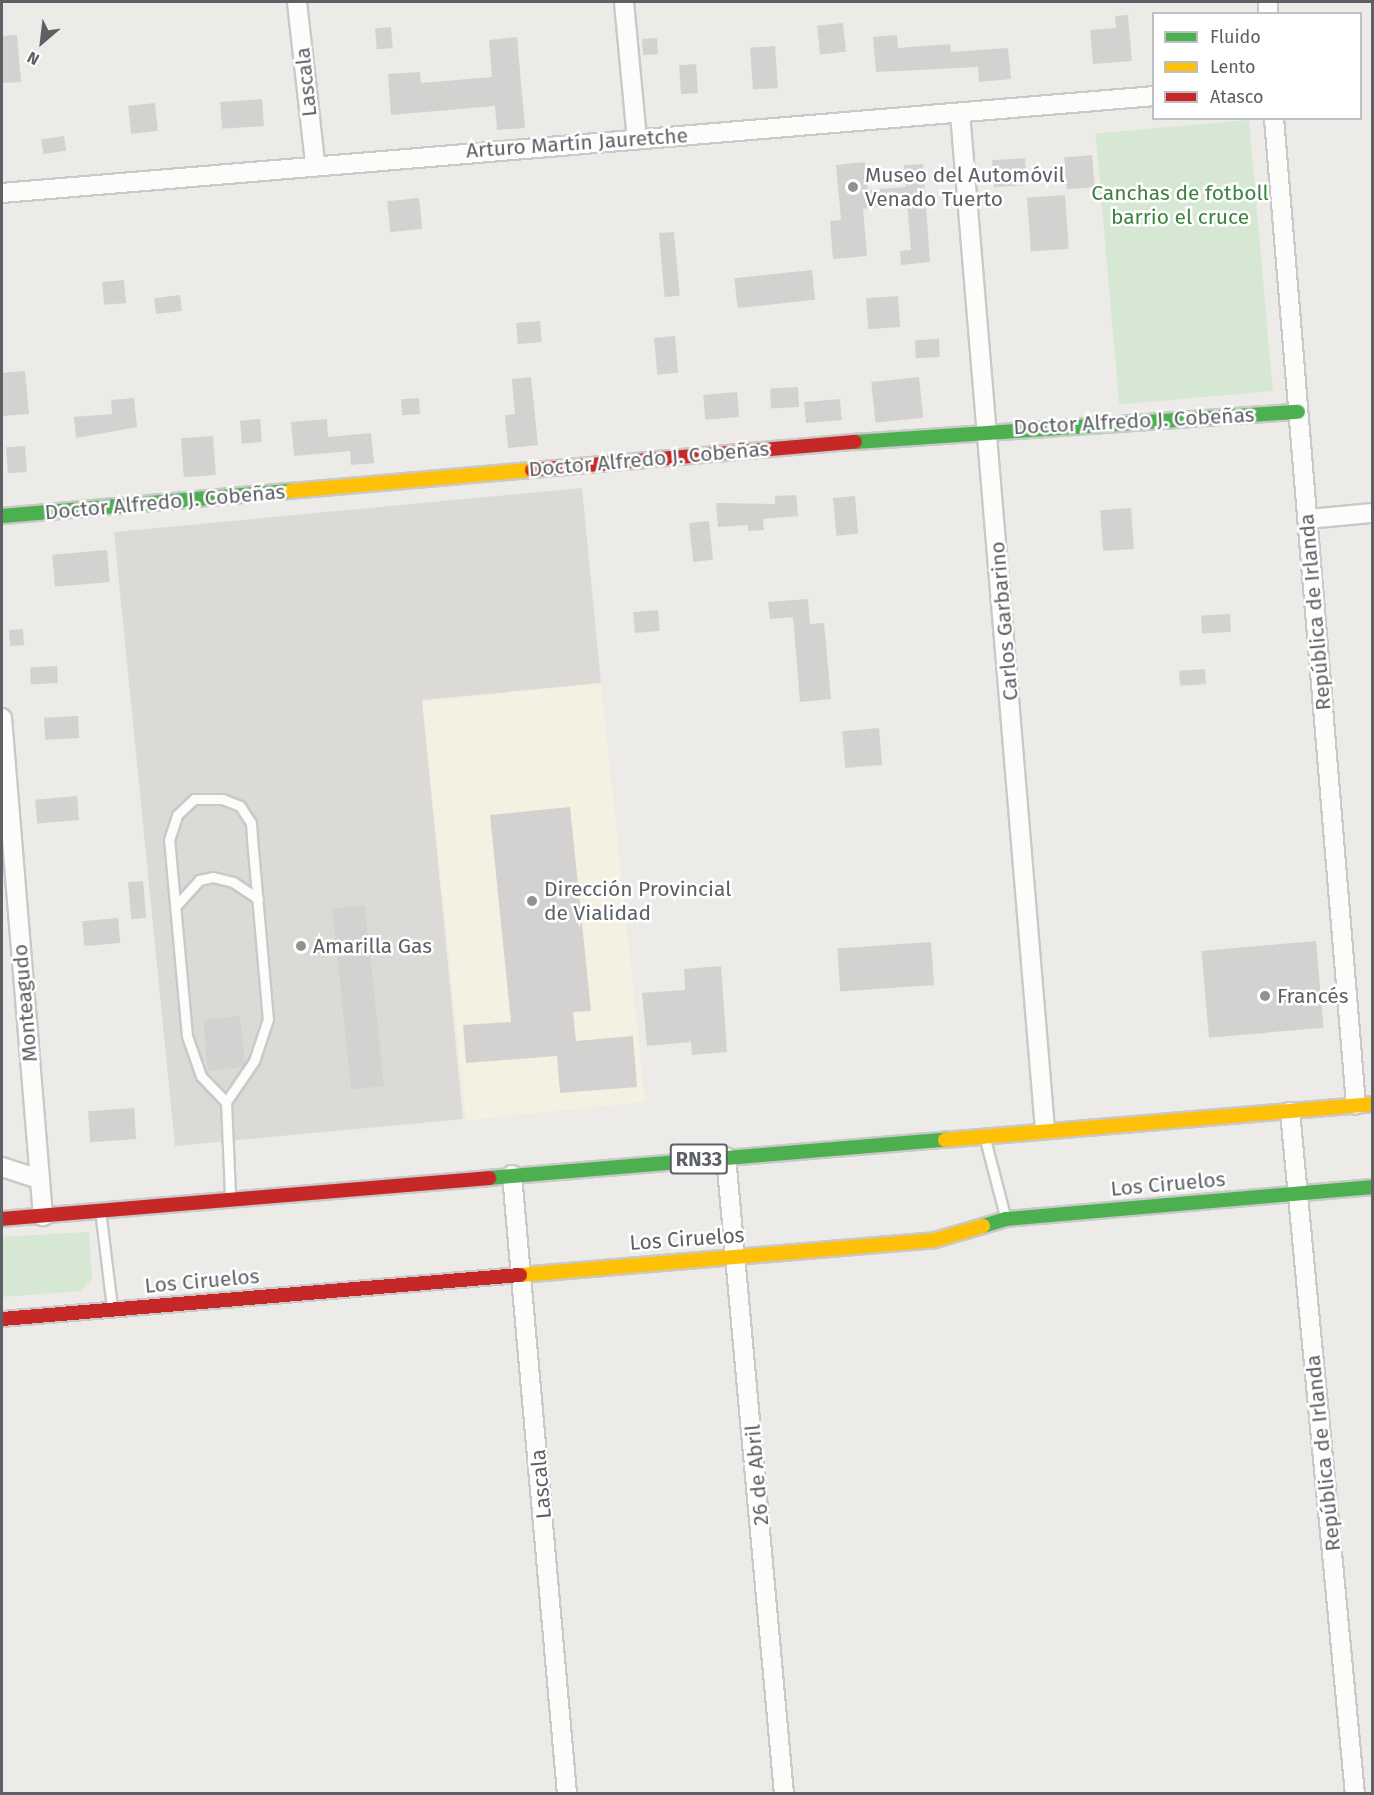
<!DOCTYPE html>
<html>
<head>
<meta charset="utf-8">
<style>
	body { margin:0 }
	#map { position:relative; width:1374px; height:1795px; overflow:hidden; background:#ecebe7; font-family:"Fira Sans",sans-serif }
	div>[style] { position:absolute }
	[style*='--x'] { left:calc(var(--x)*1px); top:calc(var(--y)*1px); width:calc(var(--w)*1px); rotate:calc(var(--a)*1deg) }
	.commercial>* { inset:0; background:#f4f0e2; transform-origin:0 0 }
	.industrial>* { inset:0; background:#dcdad7 }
	.green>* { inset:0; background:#d6e7d3; transform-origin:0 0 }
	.building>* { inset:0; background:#d3d2d0; transform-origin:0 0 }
	.roads { filter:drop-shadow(2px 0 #c9c9c9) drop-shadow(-2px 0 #c9c9c9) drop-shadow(0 2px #c9c9c9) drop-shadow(0 -2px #c9c9c9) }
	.lane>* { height:9px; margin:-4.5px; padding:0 4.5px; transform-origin:4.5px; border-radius:4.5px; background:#fcfcfb }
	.street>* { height:18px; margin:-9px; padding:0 9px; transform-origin:9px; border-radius:9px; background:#fcfcfb }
	.fast>* { height:14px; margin:-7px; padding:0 7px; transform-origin:7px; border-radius:7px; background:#4caf50 }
	.slow>* { height:14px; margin:-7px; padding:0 7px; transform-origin:7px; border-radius:7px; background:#ffc107 }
	.jam>* { height:14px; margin:-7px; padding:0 7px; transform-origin:7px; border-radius:7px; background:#c62828 }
	.dots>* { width:16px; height:16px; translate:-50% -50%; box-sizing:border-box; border:3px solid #fff; border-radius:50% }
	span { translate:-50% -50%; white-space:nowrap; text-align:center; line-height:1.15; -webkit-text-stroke:5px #fff; paint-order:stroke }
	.shield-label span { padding:2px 4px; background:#fff; border:2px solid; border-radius:4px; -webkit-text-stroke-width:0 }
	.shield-label { font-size:20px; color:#5d6064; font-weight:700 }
	.street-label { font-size:21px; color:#5d6064 }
	.poi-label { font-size:21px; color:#5d6064 }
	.left { translate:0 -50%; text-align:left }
	.park-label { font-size:21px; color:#3c833f }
	.frame { position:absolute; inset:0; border:3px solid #5d6064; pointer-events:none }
	.legend { position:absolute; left:1152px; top:12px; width:210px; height:108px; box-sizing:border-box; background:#fff; border:2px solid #bebfc1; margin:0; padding:8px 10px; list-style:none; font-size:18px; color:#5d6064 }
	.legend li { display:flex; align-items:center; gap:12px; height:30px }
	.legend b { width:30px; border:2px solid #bebfc1 }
	.north { position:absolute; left:12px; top:12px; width:60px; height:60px; -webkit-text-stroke:4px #fff; paint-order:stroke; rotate:208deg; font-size:16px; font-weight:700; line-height:24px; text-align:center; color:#5d6064 }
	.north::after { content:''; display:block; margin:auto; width:21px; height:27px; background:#5d6064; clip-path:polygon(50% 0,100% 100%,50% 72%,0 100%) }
</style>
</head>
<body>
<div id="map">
	<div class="commercial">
		<i style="left:601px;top:683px;width:421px;height:180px;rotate:84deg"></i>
	</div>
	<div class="industrial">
		<i style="clip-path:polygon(582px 488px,601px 683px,422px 700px,463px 1119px,175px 1146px,114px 532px)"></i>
	</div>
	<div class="green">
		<i style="left:1249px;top:120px;width:272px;height:154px;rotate:85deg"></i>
		<i style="clip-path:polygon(89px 1232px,92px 1279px,80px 1291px,2px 1297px,2px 1237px)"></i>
	</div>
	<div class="building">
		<i style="clip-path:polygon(1128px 15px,1132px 61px,1093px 64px,1090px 30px,1116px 28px,1115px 16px)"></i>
		<i style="left:843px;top:23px;width:29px;height:26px;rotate:84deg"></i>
		<i style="left:391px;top:27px;width:21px;height:16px;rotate:85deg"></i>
		<i style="clip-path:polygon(17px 35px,21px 82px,2px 83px,2px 36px)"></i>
		<i style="clip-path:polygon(897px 35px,898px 48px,950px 44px,951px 52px,1008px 48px,1011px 79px,979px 82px,978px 67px,876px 72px,873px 37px)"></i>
		<i style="clip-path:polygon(517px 37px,525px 128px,497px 130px,495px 106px,391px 115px,388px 74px,420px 72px,421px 83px,492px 77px,489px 40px)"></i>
		<i style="left:657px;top:38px;width:16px;height:15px;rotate:86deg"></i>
		<i style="left:775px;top:46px;width:42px;height:25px;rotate:86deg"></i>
		<i style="left:696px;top:64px;width:29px;height:17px;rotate:86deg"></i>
		<i style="left:262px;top:99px;width:27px;height:42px;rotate:86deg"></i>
		<i style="left:155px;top:103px;width:28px;height:27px;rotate:84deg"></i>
		<i style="left:64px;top:136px;width:15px;height:23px;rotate:82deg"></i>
		<i style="left:1092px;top:155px;width:32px;height:28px;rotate:85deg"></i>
		<i style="left:1025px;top:158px;width:27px;height:33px;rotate:86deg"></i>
		<i style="clip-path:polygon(865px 162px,868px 190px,906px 187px,904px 165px,923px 164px,930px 262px,901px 265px,900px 251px,911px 250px,907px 203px,863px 209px,867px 256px,833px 259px,830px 221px,841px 220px,836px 165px)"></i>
		<i style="left:1065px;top:195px;width:54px;height:38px;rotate:86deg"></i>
		<i style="left:419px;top:198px;width:31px;height:32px;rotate:84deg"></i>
		<i style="left:674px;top:232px;width:64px;height:15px;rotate:85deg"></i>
		<i style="left:812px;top:270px;width:30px;height:78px;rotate:84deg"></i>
		<i style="left:124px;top:280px;width:23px;height:22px;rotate:85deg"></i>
		<i style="left:180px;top:295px;width:16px;height:26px;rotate:83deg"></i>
		<i style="left:898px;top:296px;width:31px;height:32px;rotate:86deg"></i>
		<i style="left:540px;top:321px;width:21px;height:24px;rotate:85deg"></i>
		<i style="left:675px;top:336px;width:37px;height:21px;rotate:85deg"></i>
		<i style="left:939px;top:339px;width:18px;height:24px;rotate:87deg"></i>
		<i style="clip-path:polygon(25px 371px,29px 414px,2px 416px,2px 373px)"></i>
		<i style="clip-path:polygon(531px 377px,538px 445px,508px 448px,505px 415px,515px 414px,512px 379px)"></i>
		<i style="left:919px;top:377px;width:41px;height:48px;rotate:84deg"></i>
		<i style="left:798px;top:387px;width:20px;height:28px;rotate:87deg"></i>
		<i style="left:737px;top:392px;width:25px;height:34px;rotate:85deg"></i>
		<i style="clip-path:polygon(134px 398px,137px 427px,76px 438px,74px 417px,112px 414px,111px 400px)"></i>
		<i style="left:419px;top:398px;width:16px;height:18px;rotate:86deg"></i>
		<i style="left:840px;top:399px;width:21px;height:36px;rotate:85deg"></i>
		<i style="left:260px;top:419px;width:23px;height:20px;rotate:85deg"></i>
		<i style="clip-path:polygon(327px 419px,328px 437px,371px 433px,374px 463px,351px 465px,350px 451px,294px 456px,291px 422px)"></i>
		<i style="left:213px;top:436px;width:39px;height:32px;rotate:86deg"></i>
		<i style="left:25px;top:446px;width:26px;height:19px;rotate:86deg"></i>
		<i style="clip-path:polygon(796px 495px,798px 516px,763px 519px,764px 530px,748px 531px,748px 525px,718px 527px,716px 503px,775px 504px,775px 496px)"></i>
		<i style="left:855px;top:496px;width:38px;height:22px;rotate:85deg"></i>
		<i style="left:1131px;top:508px;width:41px;height:31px;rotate:86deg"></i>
		<i style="left:709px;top:521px;width:39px;height:20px;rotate:84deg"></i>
		<i style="left:107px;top:550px;width:32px;height:55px;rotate:85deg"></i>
		<i style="clip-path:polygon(808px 599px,810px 624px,824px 623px,831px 699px,800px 702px,793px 617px,770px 619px,768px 602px)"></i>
		<i style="left:658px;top:610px;width:21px;height:25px;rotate:85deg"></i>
		<i style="left:1230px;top:614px;width:18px;height:29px;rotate:87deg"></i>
		<i style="left:23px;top:629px;width:16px;height:14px;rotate:86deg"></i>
		<i style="left:57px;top:666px;width:17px;height:27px;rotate:87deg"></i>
		<i style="left:1205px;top:669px;width:15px;height:26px;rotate:86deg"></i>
		<i style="left:78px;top:716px;width:22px;height:34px;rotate:87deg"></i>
		<i style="left:879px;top:728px;width:37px;height:37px;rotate:85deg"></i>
		<i style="left:77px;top:796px;width:24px;height:42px;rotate:85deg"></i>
		<i style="clip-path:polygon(570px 807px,591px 1011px,573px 1012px,576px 1041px,633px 1036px,637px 1087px,560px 1093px,557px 1056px,466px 1063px,463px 1025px,511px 1022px,490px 815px)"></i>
		<i style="left:143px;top:881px;width:37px;height:15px;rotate:85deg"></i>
		<i style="left:365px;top:905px;width:182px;height:33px;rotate:84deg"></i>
		<i style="left:118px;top:918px;width:25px;height:36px;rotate:85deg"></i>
		<i style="left:1316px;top:941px;width:87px;height:115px;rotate:85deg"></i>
		<i style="left:931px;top:942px;width:43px;height:94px;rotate:86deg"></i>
		<i style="clip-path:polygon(721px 966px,727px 1052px,692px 1055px,691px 1042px,647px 1046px,642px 993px,685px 990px,684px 969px)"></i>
		<i style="clip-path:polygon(240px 1016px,245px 1062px,242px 1067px,208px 1071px,203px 1020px)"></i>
		<i style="left:134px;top:1108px;width:31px;height:46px;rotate:86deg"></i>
	</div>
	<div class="roads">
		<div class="lane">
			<i style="--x:175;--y:907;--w:36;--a:-48"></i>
			<i style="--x:199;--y:880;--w:14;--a:-12"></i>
			<i style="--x:213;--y:877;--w:21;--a:14"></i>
			<i style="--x:233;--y:882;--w:30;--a:34"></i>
			<i style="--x:226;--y:1102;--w:36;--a:-134"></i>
			<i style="--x:201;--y:1076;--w:42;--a:-109.3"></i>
			<i style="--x:187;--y:1036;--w:197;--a:-95.2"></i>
			<i style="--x:169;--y:840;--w:26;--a:-72"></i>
			<i style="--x:177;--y:815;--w:23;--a:-43"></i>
			<i style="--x:194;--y:799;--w:28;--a:0"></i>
			<i style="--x:222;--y:799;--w:19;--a:21"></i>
			<i style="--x:240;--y:806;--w:20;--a:57"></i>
			<i style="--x:251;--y:823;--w:26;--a:86"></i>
			<i style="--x:253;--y:849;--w:171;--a:85"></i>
			<i style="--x:268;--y:1019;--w:44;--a:108.4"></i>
			<i style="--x:254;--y:1061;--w:50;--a:124.3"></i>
			<i style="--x:226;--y:1102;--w:93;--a:87.5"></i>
			<i style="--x:986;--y:1143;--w:75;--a:75.4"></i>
			<i style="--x:101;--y:1218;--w:91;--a:83"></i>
		</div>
		<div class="street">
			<i style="--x:297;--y:2;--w:161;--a:83.6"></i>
			<i style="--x:624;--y:2;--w:138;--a:84.6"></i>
			<i style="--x:1268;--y:2;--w:12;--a:90"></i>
			<i style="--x:960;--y:113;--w:1020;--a:85.22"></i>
			<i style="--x:1274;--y:118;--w:990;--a:85.25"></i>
			<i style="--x:2;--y:193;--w:1156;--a:-4.81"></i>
			<i style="--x:1308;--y:519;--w:64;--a:-5.4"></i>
			<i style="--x:2;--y:718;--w:500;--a:85.3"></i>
			<i style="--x:1290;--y:1112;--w:685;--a:84.56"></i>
			<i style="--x:726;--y:1157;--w:640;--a:84.8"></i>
			<i style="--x:2;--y:1167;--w:40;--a:18"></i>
			<i style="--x:512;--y:1175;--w:621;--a:84.92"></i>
		</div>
		<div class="fast">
			<i style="--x:855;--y:442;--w:444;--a:-3.9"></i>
			<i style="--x:2;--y:516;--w:289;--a:-5"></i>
			<i style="--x:489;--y:1178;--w:458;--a:-4.8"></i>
			<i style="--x:983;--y:1226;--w:24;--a:-17"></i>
			<i style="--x:1006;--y:1219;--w:367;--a:-5"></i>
		</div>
		<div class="slow">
			<i style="--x:290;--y:491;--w:243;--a:-5"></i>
			<i style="--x:945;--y:1140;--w:429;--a:-4.8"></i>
			<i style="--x:520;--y:1275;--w:416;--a:-4.8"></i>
			<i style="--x:935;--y:1240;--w:50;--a:-16.3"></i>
		</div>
		<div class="jam">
			<i style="--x:532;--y:470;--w:324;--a:-5"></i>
			<i style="--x:2;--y:1219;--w:489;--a:-4.8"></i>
			<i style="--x:2;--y:1319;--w:520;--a:-4.86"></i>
		</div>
	</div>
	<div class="dots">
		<i style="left:853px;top:187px;background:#8f9192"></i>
		<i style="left:532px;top:901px;background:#8f9192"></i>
		<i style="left:301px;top:946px;background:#8f9192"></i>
		<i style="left:1265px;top:996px;background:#8f9192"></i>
	</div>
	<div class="shield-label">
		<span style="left:699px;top:1159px">RN33</span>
	</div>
	<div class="street-label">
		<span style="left:306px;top:82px;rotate:-96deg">Lascala</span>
		<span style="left:577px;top:143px;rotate:-4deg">Arturo Martín Jauretche</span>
		<span style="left:1134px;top:421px;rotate:-3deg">Doctor Alfredo J. Cobeñas</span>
		<span style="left:649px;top:459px;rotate:-5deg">Doctor Alfredo J. Cobeñas</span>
		<span style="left:165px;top:502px;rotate:-5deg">Doctor Alfredo J. Cobeñas</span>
		<span style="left:1315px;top:612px;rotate:-95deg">República de Irlanda</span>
		<span style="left:1004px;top:621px;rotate:-95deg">Carlos Garbarino</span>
		<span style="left:25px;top:1003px;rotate:-95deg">Monteagudo</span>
		<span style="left:1168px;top:1184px;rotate:-5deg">Los Ciruelos</span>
		<span style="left:687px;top:1239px;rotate:-4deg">Los Ciruelos</span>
		<span style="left:202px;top:1281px;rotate:-5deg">Los Ciruelos</span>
		<span style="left:1323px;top:1453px;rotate:-96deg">República de Irlanda</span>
		<span style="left:757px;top:1475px;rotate:-95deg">26 de Abril</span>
		<span style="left:541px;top:1484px;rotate:-95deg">Lascala</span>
	</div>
	<div class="poi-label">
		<span class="left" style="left:865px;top:187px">Museo del Automóvil<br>Venado Tuerto</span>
		<span class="left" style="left:544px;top:901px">Dirección Provincial<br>de Vialidad</span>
		<span class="left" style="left:313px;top:946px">Amarilla Gas</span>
		<span class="left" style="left:1277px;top:996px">Francés</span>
	</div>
	<div class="park-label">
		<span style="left:1180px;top:205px">Canchas de fotboll<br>barrio el cruce</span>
	</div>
	<div class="frame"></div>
	<ul class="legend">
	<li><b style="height:8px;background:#4caf50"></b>Fluido</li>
	<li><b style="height:8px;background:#ffc107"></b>Lento</li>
	<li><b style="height:8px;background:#c62828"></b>Atasco</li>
	</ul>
	<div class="north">N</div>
</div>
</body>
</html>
